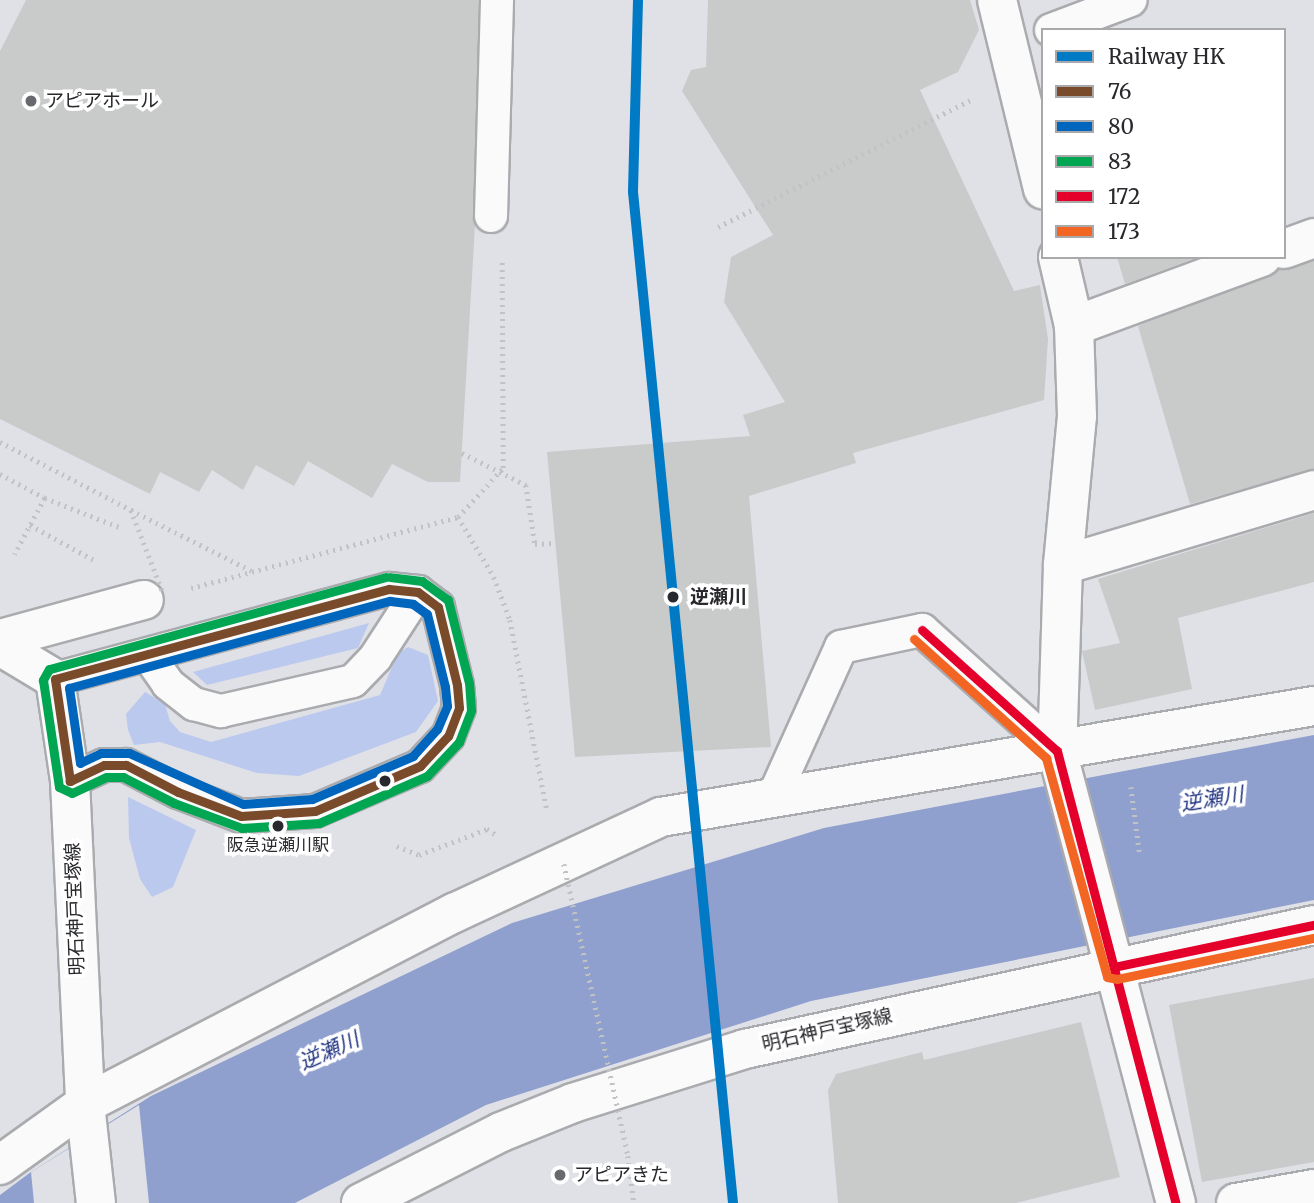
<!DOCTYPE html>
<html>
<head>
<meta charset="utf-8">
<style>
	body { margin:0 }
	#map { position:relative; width:1314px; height:1203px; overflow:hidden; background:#e0e1e6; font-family:Merriweather,"Noto Sans JP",serif }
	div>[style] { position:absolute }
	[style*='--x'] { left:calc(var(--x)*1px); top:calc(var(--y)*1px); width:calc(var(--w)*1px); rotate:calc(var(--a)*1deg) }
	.green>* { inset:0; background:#bbc9ef }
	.water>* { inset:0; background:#8f9fce }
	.pier>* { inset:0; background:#e0e1e6 }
	.building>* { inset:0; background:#c9caca }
	.path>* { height:4.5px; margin-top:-2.25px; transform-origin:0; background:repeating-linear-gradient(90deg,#c1c2c4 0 2px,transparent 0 7px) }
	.roads { filter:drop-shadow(2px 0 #aaabae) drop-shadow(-2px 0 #aaabae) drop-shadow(0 2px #aaabae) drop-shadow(0 -2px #aaabae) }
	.lane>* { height:32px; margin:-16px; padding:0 16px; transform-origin:16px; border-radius:16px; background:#fafafb }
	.street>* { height:38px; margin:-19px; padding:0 19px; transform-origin:19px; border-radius:19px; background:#fafafb }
	.secondary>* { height:38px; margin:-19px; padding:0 19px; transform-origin:19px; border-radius:19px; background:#fafafb }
	.primary>* { height:38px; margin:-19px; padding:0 19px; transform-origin:19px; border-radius:19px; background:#fafafb }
	.path-bridge>* { height:4.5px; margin-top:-2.25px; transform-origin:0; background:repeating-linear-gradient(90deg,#c1c2c4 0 2px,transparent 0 7px) }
	.bus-1>* { height:9px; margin:-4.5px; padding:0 4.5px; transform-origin:4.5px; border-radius:4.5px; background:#7a4b2a }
	.bus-2>* { height:9px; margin:-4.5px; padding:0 4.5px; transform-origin:4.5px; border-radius:4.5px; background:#0065bd }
	.bus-3>* { height:9px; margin:-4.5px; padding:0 4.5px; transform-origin:4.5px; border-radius:4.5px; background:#00a651 }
	.bus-4>* { height:9px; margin:-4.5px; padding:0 4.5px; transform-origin:4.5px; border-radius:4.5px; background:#e4002b }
	.bus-5>* { height:9px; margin:-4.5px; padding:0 4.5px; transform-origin:4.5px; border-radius:4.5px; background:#f26522 }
	.rail-1>* { height:10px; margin:-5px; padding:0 5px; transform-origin:5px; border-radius:5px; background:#007ac4 }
	.dots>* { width:19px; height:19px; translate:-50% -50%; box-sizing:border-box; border:4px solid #fff; border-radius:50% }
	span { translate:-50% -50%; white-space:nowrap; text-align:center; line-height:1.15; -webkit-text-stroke:7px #fff; paint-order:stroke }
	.bus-label { font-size:17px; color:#28292d }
	.poi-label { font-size:19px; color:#28292d }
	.left { translate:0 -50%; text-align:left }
	.stop-label { font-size:19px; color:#28292d; font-weight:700 }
	.street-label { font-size:19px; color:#28292d }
	.water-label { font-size:21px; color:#213481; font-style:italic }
	.legend { position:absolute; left:1041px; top:28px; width:245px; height:231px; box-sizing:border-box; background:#fff; border:2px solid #a9a9ab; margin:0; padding:9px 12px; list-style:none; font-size:21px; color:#28292d }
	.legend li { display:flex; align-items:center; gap:14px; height:35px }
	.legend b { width:35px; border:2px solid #a9a9ab }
</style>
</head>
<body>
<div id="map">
	<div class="green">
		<i style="clip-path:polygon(369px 623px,358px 648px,207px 685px,193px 672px)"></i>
		<i style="clip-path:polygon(408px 647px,428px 655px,438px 701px,416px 732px,299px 776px,257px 773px,160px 742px,134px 745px,128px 730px,126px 714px,145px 692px,165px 704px,170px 721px,180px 732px,211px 742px,380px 695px,398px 653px)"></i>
		<i style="clip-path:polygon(128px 797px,196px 830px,173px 887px,152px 897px,140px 879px,129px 838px)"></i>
	</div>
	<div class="water">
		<i style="clip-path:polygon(1314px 735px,1314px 900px,811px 1001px,486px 1105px,295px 1203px,0 1203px,0 1195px,31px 1172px,151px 1096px,512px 923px,824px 828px)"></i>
	</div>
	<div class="pier">
		<i style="clip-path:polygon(139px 1105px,149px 1203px,34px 1203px,31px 1172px)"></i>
	</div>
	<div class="building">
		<i style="clip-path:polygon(26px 0,479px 0,475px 225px,460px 482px,428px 482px,392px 464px,372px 498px,308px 461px,294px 486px,256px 465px,243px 490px,212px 470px,199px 492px,160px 472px,150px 494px,0 419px,0 51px)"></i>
		<i style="clip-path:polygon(708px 0,970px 0,979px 30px,958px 72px,920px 90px,1014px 291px,1040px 285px,1048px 339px,1044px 400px,853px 453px,856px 463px,749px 496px,771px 747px,575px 757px,547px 452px,750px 436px,743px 415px,785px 402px,724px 302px,731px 257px,773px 235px,682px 91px,691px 70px,706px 67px)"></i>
		<i style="clip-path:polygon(1117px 257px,1198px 257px,1125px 284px)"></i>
		<i style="clip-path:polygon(1314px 261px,1314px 469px,1190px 504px,1138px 326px,1279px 270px)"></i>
		<i style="clip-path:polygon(1314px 513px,1314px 582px,1178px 618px,1192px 689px,1095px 710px,1082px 651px,1120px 643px,1098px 579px)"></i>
		<i style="clip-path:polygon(1314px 978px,1314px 1162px,1202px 1182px,1169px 1005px)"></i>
		<i style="clip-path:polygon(1081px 1022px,1120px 1177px,1016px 1203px,838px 1203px,828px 1090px,836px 1074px,922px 1052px,924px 1060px)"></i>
	</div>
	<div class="path">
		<i style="--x:718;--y:227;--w:282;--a:-26.7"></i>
		<i style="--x:0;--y:474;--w:51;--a:28.1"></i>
		<i style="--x:45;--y:498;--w:64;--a:118.2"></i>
		<i style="--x:45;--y:498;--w:79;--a:21.4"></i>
		<i style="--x:131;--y:510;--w:136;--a:26.8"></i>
		<i style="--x:458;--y:517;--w:67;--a:-47.4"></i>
		<i style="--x:503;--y:468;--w:206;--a:-90.3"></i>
		<i style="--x:30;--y:525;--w:73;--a:28.7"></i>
		<i style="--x:191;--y:588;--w:276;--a:-14.9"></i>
		<i style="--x:458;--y:517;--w:70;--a:59"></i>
		<i style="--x:494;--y:577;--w:46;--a:69.6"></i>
		<i style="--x:510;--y:620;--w:195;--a:79"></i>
		<i style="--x:1131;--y:787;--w:69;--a:82.5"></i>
		<i style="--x:397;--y:846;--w:24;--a:22"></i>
		<i style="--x:419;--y:855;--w:73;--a:-20.9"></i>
		<i style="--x:487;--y:829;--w:13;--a:32"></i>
		<i style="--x:628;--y:1156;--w:47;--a:82.7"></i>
	</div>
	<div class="roads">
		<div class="lane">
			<i style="--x:1051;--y:30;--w:85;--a:-20.6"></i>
			<i style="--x:491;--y:216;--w:216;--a:-88.4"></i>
			<i style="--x:148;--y:655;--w:35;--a:55"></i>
			<i style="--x:168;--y:684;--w:33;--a:38"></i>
			<i style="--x:194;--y:704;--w:28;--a:15"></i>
			<i style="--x:221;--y:711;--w:135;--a:-12.8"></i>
			<i style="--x:353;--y:681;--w:32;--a:-46"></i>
			<i style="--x:375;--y:658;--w:79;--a:-56.9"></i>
			<i style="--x:55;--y:679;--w:346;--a:-15.1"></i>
			<i style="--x:389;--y:589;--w:29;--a:6"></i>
			<i style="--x:418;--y:592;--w:25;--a:37"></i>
			<i style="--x:438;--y:607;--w:80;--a:76.3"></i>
			<i style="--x:457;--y:685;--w:23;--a:85"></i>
			<i style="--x:459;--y:708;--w:30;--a:111"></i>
			<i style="--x:448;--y:736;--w:41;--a:133"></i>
			<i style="--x:420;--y:766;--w:114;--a:156.8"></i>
			<i style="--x:315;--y:811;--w:74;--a:176.1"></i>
			<i style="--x:241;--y:816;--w:67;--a:-159.1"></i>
			<i style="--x:178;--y:792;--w:59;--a:-152.6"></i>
			<i style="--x:126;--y:765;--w:22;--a:180"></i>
			<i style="--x:104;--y:765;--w:38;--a:155"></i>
			<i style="--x:772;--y:800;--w:168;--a:-65.7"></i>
			<i style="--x:841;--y:647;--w:83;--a:-11.9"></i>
			<i style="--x:922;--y:630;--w:181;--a:41.9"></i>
		</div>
		<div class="street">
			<i style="--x:997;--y:0;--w:195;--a:76.3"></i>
			<i style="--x:1284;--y:249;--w:32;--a:-20"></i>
			<i style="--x:1058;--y:257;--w:71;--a:76.9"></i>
			<i style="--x:1074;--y:326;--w:90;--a:88.1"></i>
			<i style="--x:1077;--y:416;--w:150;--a:95.4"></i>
			<i style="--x:1063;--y:565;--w:186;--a:91.8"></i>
			<i style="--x:1057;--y:751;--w:223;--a:75.2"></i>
			<i style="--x:1074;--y:326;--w:200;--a:-20.2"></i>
			<i style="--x:1063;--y:565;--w:262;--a:-16.6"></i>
			<i style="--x:0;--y:639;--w:149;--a:-15.2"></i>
			<i style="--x:0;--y:1165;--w:105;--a:-35.7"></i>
			<i style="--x:85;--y:1104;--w:416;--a:-27.4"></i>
			<i style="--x:454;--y:913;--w:228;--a:-24.9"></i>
			<i style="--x:661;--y:817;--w:662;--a:-9.65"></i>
			<i style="--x:1236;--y:1203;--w:79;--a:-10.2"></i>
		</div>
		<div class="secondary">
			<i style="--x:1114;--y:967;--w:244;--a:75.3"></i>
		</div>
		<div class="primary">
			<i style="--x:0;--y:646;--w:64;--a:31"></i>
			<i style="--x:55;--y:679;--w:103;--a:81.6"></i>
			<i style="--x:70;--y:781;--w:323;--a:87.3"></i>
			<i style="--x:85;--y:1104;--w:100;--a:83.7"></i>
			<i style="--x:361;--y:1203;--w:157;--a:-26.9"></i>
			<i style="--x:501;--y:1132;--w:78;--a:-21.9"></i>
			<i style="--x:573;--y:1103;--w:180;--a:-17.4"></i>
			<i style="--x:745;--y:1049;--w:582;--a:-12.29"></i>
		</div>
	</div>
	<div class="path-bridge">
		<i style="--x:0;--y:442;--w:148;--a:27.4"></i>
		<i style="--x:131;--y:510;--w:91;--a:68.8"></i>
		<i style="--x:462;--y:453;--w:72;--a:26.6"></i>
		<i style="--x:526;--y:485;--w:60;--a:81.3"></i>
		<i style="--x:535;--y:544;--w:21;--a:-3"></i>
		<i style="--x:564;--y:864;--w:299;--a:77.6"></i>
	</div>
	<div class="bus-1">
		<i style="--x:389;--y:589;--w:29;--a:6"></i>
		<i style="--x:418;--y:592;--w:25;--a:37"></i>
		<i style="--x:438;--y:607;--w:80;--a:76.3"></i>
		<i style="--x:457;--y:685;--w:23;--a:85"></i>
		<i style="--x:459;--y:708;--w:30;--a:111"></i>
		<i style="--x:448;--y:736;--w:41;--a:133"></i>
		<i style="--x:420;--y:766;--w:114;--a:156.8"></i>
		<i style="--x:315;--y:811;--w:74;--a:176.1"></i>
		<i style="--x:241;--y:816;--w:67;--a:-159.1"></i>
		<i style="--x:178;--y:792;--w:59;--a:-152.6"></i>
		<i style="--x:126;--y:765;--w:22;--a:180"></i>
		<i style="--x:104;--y:765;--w:38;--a:155"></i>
		<i style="--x:70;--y:781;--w:103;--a:-98.4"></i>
		<i style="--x:55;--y:679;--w:346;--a:-15.1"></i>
	</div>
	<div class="bus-2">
		<i style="--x:390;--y:601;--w:23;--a:7"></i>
		<i style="--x:413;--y:604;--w:17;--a:36"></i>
		<i style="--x:427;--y:614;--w:75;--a:76.1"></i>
		<i style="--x:445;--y:687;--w:19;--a:84"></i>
		<i style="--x:447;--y:706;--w:25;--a:113"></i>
		<i style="--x:437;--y:729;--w:36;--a:132"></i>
		<i style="--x:413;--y:756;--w:110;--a:156.9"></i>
		<i style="--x:312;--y:799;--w:69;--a:175.9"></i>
		<i style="--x:243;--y:804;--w:125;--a:-155.9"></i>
		<i style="--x:129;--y:753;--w:28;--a:180"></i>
		<i style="--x:101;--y:753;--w:23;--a:155"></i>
		<i style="--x:80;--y:763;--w:76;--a:-98.3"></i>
		<i style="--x:69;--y:688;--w:333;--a:-15.2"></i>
	</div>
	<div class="bus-3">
		<i style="--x:386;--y:577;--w:349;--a:164.7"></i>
		<i style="--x:49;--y:669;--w:13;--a:119"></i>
		<i style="--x:43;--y:680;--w:108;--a:81.5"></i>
		<i style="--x:59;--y:787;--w:14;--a:25"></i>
		<i style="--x:72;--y:793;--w:38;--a:-25"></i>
		<i style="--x:107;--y:777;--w:16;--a:0"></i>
		<i style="--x:123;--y:777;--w:57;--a:27"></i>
		<i style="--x:174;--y:803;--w:72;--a:20.2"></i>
		<i style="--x:242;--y:828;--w:77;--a:-3.7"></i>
		<i style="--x:319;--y:823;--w:118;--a:-23.5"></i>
		<i style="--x:427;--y:776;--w:47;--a:-46.7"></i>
		<i style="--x:459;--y:742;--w:34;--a:-69"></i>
		<i style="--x:471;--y:710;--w:27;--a:-94"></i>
		<i style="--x:469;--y:683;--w:86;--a:-104.2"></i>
		<i style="--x:448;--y:600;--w:32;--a:-144"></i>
		<i style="--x:422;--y:581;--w:32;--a:-173"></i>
	</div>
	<div class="bus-4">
		<i style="--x:922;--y:630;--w:181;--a:41.9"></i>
		<i style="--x:1057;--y:751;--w:467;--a:75.3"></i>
		<i style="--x:1114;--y:967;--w:204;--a:-11.9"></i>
	</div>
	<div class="bus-5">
		<i style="--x:914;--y:639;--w:178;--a:42"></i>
		<i style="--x:1046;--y:758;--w:227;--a:74.4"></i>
		<i style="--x:1107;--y:977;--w:10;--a:11"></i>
		<i style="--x:1117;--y:979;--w:201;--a:-11.8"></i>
	</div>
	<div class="rail-1">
		<i style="--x:638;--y:0;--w:192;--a:91.5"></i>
		<i style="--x:633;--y:192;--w:1016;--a:84.35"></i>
	</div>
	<div class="dots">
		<i style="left:31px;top:101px;background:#68696e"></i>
		<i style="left:673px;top:597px;background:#28292d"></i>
		<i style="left:385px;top:781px;background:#28292d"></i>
		<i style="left:278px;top:826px;background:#28292d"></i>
		<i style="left:560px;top:1175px;background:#68696e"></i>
	</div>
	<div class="bus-label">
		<span style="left:278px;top:846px">阪急逆瀬川駅</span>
	</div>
	<div class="poi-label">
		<span class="left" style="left:45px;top:101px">アピアホール</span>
		<span class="left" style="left:574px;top:1175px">アピアきた</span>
	</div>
	<div class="stop-label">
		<span class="left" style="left:690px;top:597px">逆瀬川</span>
	</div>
	<div class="street-label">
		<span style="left:75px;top:909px;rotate:-92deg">明石神戸宝塚線</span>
		<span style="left:827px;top:1030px;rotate:-13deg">明石神戸宝塚線</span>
	</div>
	<div class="water-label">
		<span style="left:1212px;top:799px;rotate:-9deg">逆瀬川</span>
		<span style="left:329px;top:1051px;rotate:-24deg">逆瀬川</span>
	</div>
	<ul class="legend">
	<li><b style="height:9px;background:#007ac4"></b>Railway HK</li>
	<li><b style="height:9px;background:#7a4b2a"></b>76</li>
	<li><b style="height:9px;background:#0065bd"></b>80</li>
	<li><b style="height:9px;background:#00a651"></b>83</li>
	<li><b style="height:9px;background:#e4002b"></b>172</li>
	<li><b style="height:9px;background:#f26522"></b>173</li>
	</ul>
</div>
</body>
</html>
